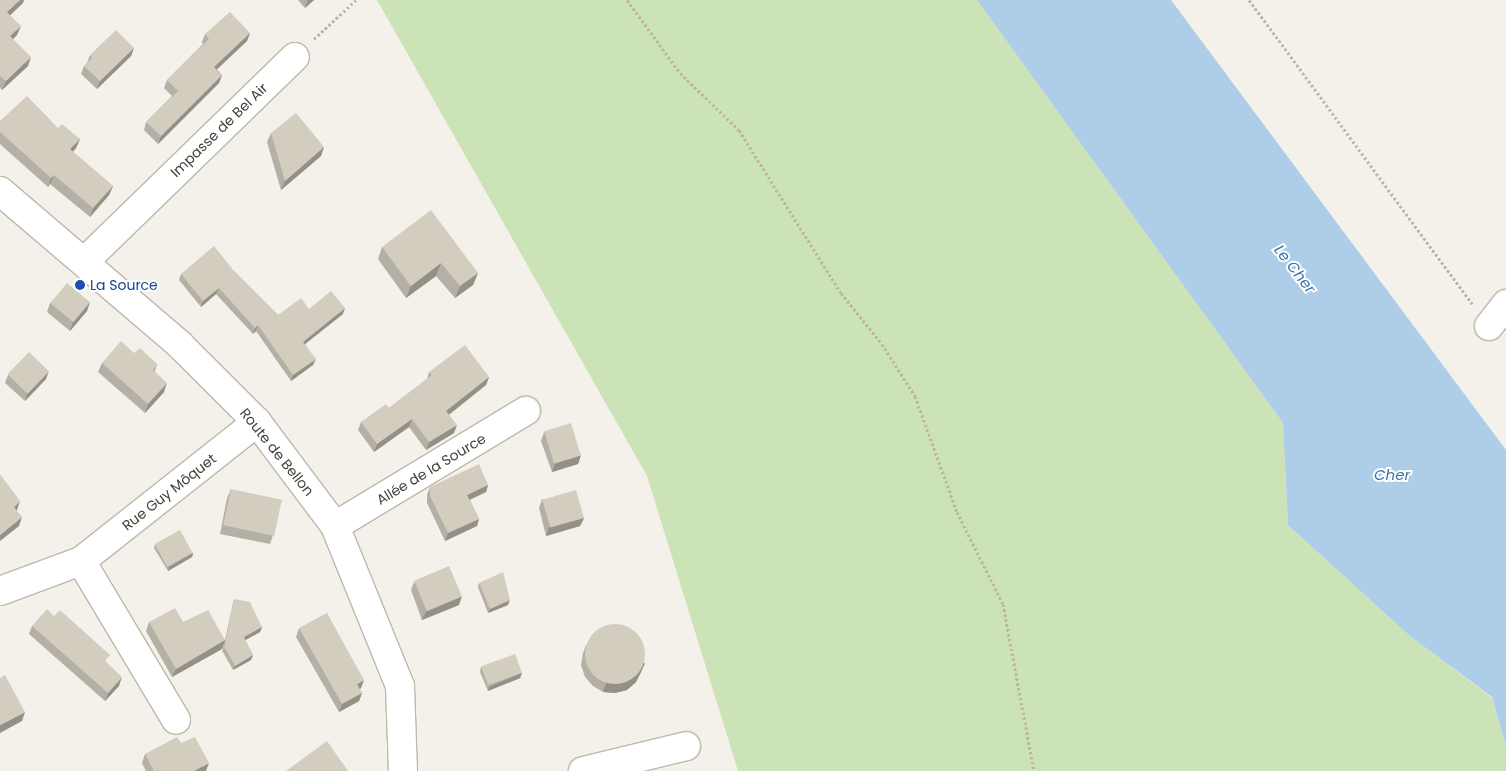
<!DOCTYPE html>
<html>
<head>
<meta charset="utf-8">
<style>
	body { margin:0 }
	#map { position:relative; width:1506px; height:771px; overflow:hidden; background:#f3f1ea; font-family:Poppins,sans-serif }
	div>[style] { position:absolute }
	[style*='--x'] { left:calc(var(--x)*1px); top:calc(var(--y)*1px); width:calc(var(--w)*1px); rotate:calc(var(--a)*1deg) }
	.green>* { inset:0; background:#cce2b7 }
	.water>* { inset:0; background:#adcde8 }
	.path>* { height:3px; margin-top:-1.5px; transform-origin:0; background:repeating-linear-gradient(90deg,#bdb5a0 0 2.5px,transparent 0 5px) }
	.roads { filter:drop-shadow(1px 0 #bdb9ad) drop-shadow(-1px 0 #bdb9ad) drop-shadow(0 1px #bdb9ad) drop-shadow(0 -1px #bdb9ad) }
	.street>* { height:28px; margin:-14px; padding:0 14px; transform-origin:14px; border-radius:14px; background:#fff }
	.wall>* { inset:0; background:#b5b0a5 }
	.shaded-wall>* { inset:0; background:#949086 }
	.building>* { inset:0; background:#d3cdc0; transform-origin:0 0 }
	.round { border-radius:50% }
	.dots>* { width:14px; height:14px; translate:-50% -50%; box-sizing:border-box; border:2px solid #fff; border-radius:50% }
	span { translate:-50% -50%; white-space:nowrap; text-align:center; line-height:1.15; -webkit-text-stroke:4px #fff; paint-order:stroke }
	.street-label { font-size:14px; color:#464139 }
	.transit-label { font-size:14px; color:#164399 }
	.left { translate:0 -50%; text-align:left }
	.water-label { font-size:15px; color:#3e74a5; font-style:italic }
</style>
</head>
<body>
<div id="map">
	<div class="green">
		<i style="clip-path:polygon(377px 0,977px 0,1283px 423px,1288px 525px,1411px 637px,1492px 698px,1506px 746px,1506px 771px,738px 771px,647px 476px)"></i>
	</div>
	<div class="water">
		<i style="clip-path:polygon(977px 0,1171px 0,1506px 450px,1506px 746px,1492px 697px,1411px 637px,1288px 525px,1283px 423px)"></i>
	</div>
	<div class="path">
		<i style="--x:627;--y:0;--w:90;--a:54"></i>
		<i style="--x:680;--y:73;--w:82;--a:44"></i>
		<i style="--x:739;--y:130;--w:192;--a:58"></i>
		<i style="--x:841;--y:293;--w:65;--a:51.2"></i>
		<i style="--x:882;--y:344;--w:62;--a:57.6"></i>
		<i style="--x:915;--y:396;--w:123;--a:70.1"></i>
		<i style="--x:957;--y:512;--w:103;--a:63.4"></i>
		<i style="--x:1003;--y:604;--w:170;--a:79.5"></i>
		<i style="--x:1249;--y:0;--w:377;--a:53.7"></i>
		<i style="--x:314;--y:39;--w:57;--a:-42.9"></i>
	</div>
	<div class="roads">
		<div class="street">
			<i style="--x:0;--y:191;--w:237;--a:40.5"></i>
			<i style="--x:180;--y:345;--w:109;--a:45"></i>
			<i style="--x:257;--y:422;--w:130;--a:53.1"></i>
			<i style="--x:335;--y:526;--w:173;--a:67.9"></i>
			<i style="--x:400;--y:686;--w:85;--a:88"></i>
			<i style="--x:84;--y:262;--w:294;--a:-44.2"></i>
			<i style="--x:1489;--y:326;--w:28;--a:-52"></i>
			<i style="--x:335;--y:526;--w:223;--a:-31.1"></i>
			<i style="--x:81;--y:561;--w:185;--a:59.1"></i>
			<i style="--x:0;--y:591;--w:86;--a:-20.3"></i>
			<i style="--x:81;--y:561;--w:224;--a:-38.3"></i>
			<i style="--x:583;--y:771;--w:106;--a:-13.6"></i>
		</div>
	</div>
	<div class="wall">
		<i style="clip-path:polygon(0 0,23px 3px,10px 15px,17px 35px,13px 39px,28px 66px,2px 90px,0 88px)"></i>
		<i style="clip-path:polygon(298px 0,314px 0,305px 8px)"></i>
		<i style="clip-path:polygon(250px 33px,247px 41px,217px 69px,222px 75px,219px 83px,158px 144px,144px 130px,146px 122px,172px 96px,164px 88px,167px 80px,203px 44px,202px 42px,205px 34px)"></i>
		<i style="clip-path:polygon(134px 48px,131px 56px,97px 89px,81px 74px,84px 66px,87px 63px,90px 55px)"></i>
		<i style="clip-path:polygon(0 121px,58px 128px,80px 139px,76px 148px,73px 152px,113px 186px,109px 195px,90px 217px,50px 184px,48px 187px,0 144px)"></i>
		<i style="clip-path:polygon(271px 133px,324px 147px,321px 156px,281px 190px,267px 142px)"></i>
		<i style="clip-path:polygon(382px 247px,478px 273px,473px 285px,455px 298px,436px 276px,406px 298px,378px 259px)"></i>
		<i style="clip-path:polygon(234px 271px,278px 315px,309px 309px,343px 314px,305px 344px,313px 365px,291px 381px,256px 331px,253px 334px,216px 294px,201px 307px,179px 280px,181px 274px)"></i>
		<i style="clip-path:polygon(90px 302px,87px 311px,70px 331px,47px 312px,50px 303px)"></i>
		<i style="clip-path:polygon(134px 353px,157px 364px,155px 371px,164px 392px,145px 413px,98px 372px,102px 363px)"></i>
		<i style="clip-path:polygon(429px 372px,489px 377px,486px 385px,449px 415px,454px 433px,426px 450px,409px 427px,374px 452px,358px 430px,361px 422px,389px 408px,427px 379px)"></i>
		<i style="clip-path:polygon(8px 375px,46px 379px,25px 401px,5px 383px)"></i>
		<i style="clip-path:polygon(544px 432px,581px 455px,578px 464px,552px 472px,541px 441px)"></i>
		<i style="clip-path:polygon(488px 485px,486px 492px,470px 500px,479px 519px,477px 526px,445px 541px,427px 503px,427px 495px,430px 487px)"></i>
		<i style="clip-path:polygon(231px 489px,273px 535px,270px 544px,220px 534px,227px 498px)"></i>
		<i style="clip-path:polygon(542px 499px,584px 518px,580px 526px,546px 536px,539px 508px)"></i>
		<i style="clip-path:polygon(155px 544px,193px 553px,192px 557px,168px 571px,154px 548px)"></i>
		<i style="clip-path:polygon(414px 582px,459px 605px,422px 620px,411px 590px)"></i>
		<i style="clip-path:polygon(479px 583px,508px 605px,488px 613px,478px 587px)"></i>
		<i style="clip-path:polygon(234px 599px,262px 627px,260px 632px,245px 640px,253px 655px,251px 660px,233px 670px,223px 652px,222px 653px,224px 642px,222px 649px,172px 677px,146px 631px,149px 622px,183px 622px,225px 640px)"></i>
		<i style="clip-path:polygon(54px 616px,107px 663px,119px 686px,105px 701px,29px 634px,32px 626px)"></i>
		<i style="clip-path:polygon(299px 628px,361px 688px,360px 689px,362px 693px,359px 701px,339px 712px,296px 637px)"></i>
		<i style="clip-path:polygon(586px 645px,645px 663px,641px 672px,636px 682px,627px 690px,615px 693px,603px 692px,593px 686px,585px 677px,581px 665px,583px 653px)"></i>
		<i style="clip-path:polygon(481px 667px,522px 673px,520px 678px,488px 691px,480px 672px)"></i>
		<i style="clip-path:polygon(181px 743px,206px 771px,146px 771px,142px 763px,145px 754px)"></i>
	</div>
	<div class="shaded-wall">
		<i style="clip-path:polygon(20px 0,24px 0,23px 3px,4px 21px,7px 12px)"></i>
		<i style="clip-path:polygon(308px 0,314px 0,305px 8px)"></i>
		<i style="clip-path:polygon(21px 26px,17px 35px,7px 45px,10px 36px)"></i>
		<i style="clip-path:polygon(250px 33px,247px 41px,211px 75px,214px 67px)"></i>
		<i style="clip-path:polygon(134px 48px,131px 56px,97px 89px,100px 81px)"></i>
		<i style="clip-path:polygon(31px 57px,28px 66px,2px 90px,6px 81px)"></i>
		<i style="clip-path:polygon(222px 75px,219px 83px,158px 144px,161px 136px)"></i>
		<i style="clip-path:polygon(80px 139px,76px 148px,67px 158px,70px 149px)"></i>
		<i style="clip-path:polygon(324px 147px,321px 156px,281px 190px,285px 181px)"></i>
		<i style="clip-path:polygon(54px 175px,50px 184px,48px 187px,51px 178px)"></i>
		<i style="clip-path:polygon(113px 186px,109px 195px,90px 217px,93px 208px)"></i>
		<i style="clip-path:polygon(441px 263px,436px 276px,406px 298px,411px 286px)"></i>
		<i style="clip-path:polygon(478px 273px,473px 285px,455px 298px,460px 286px)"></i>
		<i style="clip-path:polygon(219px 288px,216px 294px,201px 307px,203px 301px)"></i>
		<i style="clip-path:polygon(90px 302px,87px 311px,70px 331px,73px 322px)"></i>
		<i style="clip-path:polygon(345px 308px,343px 314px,300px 348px,303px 342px)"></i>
		<i style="clip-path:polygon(258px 325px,256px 331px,253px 334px,255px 328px)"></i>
		<i style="clip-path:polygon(316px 359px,313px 365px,291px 381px,293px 375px)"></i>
		<i style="clip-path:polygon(49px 371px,46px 379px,25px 401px,28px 392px)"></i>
		<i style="clip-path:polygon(489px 377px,486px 385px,443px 419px,446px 411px)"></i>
		<i style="clip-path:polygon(167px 383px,164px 392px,145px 413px,148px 404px)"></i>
		<i style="clip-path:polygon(412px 419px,409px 427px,374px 452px,377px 444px)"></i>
		<i style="clip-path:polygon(457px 425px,454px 433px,426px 450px,429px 442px)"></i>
		<i style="clip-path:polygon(581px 455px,578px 464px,552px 472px,555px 463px)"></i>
		<i style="clip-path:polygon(488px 485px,486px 492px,464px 502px,467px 495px)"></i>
		<i style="clip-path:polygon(20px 501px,17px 510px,10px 515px,14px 507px)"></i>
		<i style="clip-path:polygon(22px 517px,19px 526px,0 541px,0 535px)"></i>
		<i style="clip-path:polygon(584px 518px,580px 526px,546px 536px,549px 527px)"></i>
		<i style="clip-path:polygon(479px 519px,477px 526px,445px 541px,448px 533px)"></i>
		<i style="clip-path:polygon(193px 553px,192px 557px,168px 571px,169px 567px)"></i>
		<i style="clip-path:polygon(462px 596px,459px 605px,422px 620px,426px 611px)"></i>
		<i style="clip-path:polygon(510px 600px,508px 605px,488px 613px,490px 609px)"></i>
		<i style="clip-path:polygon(262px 627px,260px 632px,242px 642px,244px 637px)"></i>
		<i style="clip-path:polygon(225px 640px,222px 649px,172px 677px,176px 669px)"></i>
		<i style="clip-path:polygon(253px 655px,251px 660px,233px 670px,235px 666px)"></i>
		<i style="clip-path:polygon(645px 663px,641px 672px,636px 682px,627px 690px,615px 693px,603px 692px,606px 683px)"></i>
		<i style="clip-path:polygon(522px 673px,520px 678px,488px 691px,489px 687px)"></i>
		<i style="clip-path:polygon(122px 677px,119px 686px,105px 701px,108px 693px)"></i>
		<i style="clip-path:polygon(364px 680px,361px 688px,354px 693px,357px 684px)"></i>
		<i style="clip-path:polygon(362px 693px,359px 701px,339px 712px,342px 704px)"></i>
		<i style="clip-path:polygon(25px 712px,22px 721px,0 733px,0 725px)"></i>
		<i style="clip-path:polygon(209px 763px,206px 771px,194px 771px)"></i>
	</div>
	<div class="building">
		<i style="clip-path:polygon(0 0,20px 0,7px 12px,21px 26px,10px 36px,31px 57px,6px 81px,0 76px)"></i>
		<i style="clip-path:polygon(230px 12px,250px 33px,214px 67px,222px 75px,161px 136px,146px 122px,178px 91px,167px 80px,209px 39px,205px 34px)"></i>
		<i style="clip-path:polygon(116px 30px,134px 48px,100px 81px,84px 66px,92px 58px,90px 55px)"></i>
		<i style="clip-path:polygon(27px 96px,58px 128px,62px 124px,80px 139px,70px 149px,113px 186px,93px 208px,54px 175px,51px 178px,0 132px,0 121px)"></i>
		<i style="clip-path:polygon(296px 113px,324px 147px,285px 181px,271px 133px)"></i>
		<i style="clip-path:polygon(431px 210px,478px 273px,460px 286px,441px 263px,411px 286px,382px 247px)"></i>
		<i style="clip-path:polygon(214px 246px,234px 271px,278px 315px,301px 298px,309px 309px,331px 291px,345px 308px,303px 342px,316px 359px,293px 375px,258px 325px,255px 328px,219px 288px,203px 301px,181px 274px)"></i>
		<i style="left:67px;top:283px;width:30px;height:26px;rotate:40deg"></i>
		<i style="clip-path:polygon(121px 341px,134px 353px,140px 348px,157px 364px,153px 370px,167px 383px,148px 404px,102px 363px)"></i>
		<i style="clip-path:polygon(465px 345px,489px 377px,446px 411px,457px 425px,429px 442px,412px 419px,377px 444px,361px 422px,386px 404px,389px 408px,432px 375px,429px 372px)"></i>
		<i style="left:29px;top:352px;width:28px;height:31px;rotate:44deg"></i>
		<i style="left:571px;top:423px;width:34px;height:28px;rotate:73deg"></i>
		<i style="clip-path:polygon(479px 464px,488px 485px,467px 495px,479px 519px,448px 533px,430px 496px,430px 487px)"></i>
		<i style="clip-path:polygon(0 474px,20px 501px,14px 507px,22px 517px,0 535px)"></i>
		<i style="left:231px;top:489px;width:52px;height:37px;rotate:12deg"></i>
		<i style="left:576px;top:490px;width:29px;height:35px;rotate:74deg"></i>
		<i style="left:180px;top:530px;width:26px;height:29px;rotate:61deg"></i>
		<i style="left:449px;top:566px;width:33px;height:38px;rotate:67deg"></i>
		<i style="clip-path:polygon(503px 572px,510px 600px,490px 609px,479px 583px)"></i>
		<i style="clip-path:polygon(234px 599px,250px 602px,262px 627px,244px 637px,253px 655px,235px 666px,225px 648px,224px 649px)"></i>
		<i style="clip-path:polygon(175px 608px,183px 622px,208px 610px,225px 640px,176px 669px,149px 622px)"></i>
		<i style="clip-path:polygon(47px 609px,54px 616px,60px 610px,110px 655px,105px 661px,122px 677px,108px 693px,32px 626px)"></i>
		<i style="clip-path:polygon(327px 613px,364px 680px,357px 684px,362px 693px,342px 704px,299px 628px)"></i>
		<i class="round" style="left:585px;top:624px;width:60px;height:60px"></i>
		<i style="left:515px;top:654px;width:20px;height:36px;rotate:70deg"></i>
		<i style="clip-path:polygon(5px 675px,25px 712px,0 725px,0 678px)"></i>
		<i style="clip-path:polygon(177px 737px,181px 743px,195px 737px,209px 763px,194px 771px,154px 771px,145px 754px)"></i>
		<i style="clip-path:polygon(327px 741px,348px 771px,286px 771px)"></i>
	</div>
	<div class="dots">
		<i style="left:80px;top:285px;background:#1a4fb4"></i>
	</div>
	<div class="street-label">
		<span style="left:219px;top:130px;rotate:-44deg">Impasse de Bel Air</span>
		<span style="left:277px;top:452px;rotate:51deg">Route de Bellon</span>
		<span style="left:431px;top:469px;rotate:-31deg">Allée de la Source</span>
		<span style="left:169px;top:492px;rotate:-38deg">Rue Guy Môquet</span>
	</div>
	<div class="transit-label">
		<span class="left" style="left:90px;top:285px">La Source</span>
	</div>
	<div class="water-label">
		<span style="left:1295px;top:269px;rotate:52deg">Le Cher</span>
		<span style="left:1392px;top:475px">Cher</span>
	</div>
</div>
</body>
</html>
